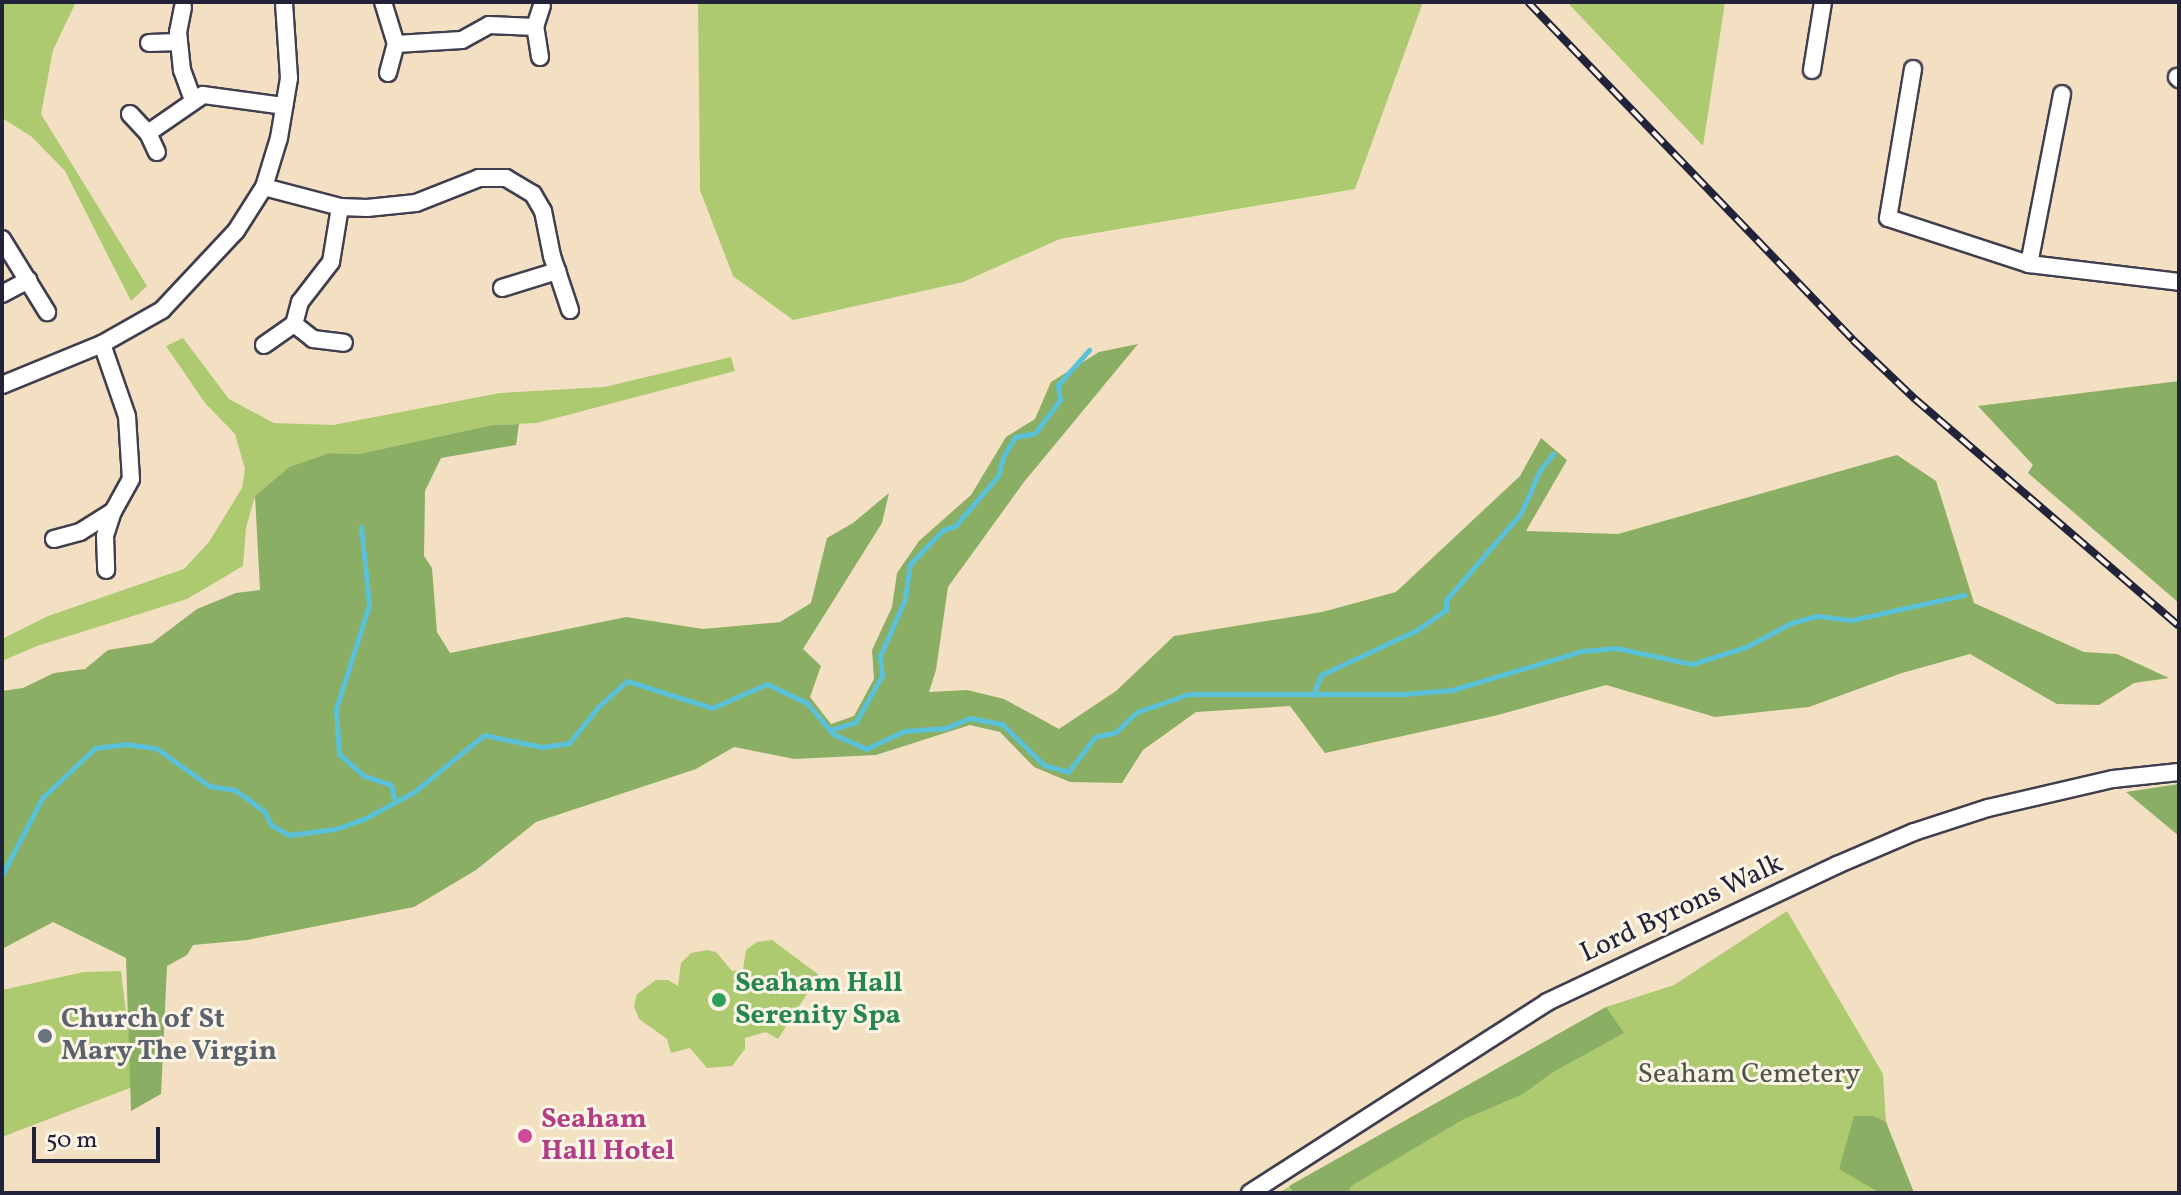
<!DOCTYPE html>
<html>
<head>
<meta charset="utf-8">
<style>
	body { margin:0 }
	#map { position:relative; width:2181px; height:1195px; overflow:hidden; background:#f3e0c3; font-family:Vollkorn,serif }
	div>[style] { position:absolute }
	[style*='--x'] { left:calc(var(--x)*1px); top:calc(var(--y)*1px); width:calc(var(--w)*1px); rotate:calc(var(--a)*1deg) }
	.green>* { inset:0; background:#adca71 }
	.forest>* { inset:0; background:#8aae63 }
	.stream>* { height:5px; margin:-2.5px; padding:0 2.5px; transform-origin:2.5px; border-radius:2.5px; background:#5bc1d9 }
	.roads { filter:drop-shadow(2px 0 #413e4f) drop-shadow(-2px 0 #413e4f) drop-shadow(0 2px #413e4f) drop-shadow(0 -2px #413e4f) }
	.minor>* { height:16px; margin:-8px; padding:0 8px; transform-origin:8px; border-radius:8px; background:#fff }
	.rail>* { height:8px; margin-top:-4px; transform-origin:0; background:repeating-linear-gradient(90deg,#fcf5e5 0 15px,#22223b 0 30px); box-sizing:border-box; border-block:2px solid #22223b }
	.dots>* { width:22px; height:22px; translate:-50% -50%; box-sizing:border-box; border:4px solid #fcf5e5; border-radius:50% }
	span { translate:-50% -50%; white-space:nowrap; text-align:center; line-height:1.15; -webkit-text-stroke:6px #fcf5e5; paint-order:stroke }
	.street-label { font-size:28px; color:#22223b }
	.leisure-label { font-size:28px; color:#27864d; font-weight:700 }
	.left { translate:0 -50%; text-align:left }
	.worship-label { font-size:28px; color:#5b616d; font-weight:700 }
	.park-label { font-size:28px; color:#4c544b }
	.hotel-label { font-size:28px; color:#b23c85; font-weight:700 }
	.frame { position:absolute; inset:0; border:4px solid #22223b; pointer-events:none }
	.scale { position:absolute; left:32px; top:1127px; width:128px; height:36px; box-sizing:border-box; border:4px solid #22223b; border-top:0; padding-left:10px; font-size:24px; line-height:28px; white-space:nowrap; color:#22223b; -webkit-text-stroke:6px #fcf5e5; paint-order:stroke }
</style>
</head>
<body>
<div id="map">
	<div class="green">
		<i style="clip-path:polygon(2px 2px,76px 2px,53px 50px,41px 114px,147px 286px,131px 301px,65px 171px,32px 137px,2px 118px)"></i>
		<i style="clip-path:polygon(698px 2px,1423px 2px,1355px 189px,1060px 239px,963px 282px,793px 320px,733px 276px,700px 190px)"></i>
		<i style="clip-path:polygon(1567px 2px,1725px 2px,1703px 146px)"></i>
		<i style="clip-path:polygon(183px 338px,229px 399px,274px 423px,333px 425px,500px 393px,604px 387px,731px 357px,735px 371px,537px 423px,492px 425px,359px 454px,329px 453px,289px 467px,255px 496px,246px 528px,243px 566px,187px 599px,37px 646px,2px 661px,2px 639px,48px 616px,184px 569px,209px 542px,242px 488px,245px 469px,235px 434px,205px 403px,166px 346px)"></i>
		<i style="clip-path:polygon(1787px 911px,1883px 1074px,1886px 1122px,1914px 1193px,1278px 1193px,1606px 1007px,1674px 985px)"></i>
		<i style="clip-path:polygon(772px 940px,819px 975px,778px 1039px,766px 1032px,745px 1038px,745px 1049px,732px 1066px,707px 1068px,690px 1048px,671px 1053px,667px 1039px,639px 1019px,634px 1006px,637px 994px,656px 980px,668px 980px,678px 986px,681px 963px,691px 953px,707px 950px,716px 952px,732px 971px,743px 969px,746px 950px,757px 942px)"></i>
		<i style="clip-path:polygon(121px 971px,135px 1086px,2px 1137px,2px 990px,84px 972px)"></i>
	</div>
	<div class="forest">
		<i style="clip-path:polygon(1138px 344px,1024px 482px,948px 587px,936px 670px,929px 692px,967px 690px,1004px 699px,1059px 729px,1116px 691px,1174px 636px,1322px 612px,1396px 592px,1520px 476px,1541px 438px,1567px 460px,1526px 531px,1618px 534px,1897px 455px,1936px 481px,1974px 603px,2084px 652px,2117px 654px,2169px 678px,2134px 683px,2099px 705px,2057px 704px,1970px 654px,1902px 673px,1809px 707px,1715px 717px,1606px 685px,1494px 716px,1325px 753px,1290px 706px,1196px 712px,1143px 750px,1122px 783px,1070px 782px,1034px 767px,1000px 732px,970px 725px,876px 755px,794px 759px,734px 747px,696px 769px,536px 822px,476px 870px,414px 907px,247px 940px,193px 945px,187px 955px,167px 966px,161px 1094px,131px 1111px,126px 958px,53px 922px,2px 949px,2px 691px,23px 688px,54px 673px,85px 669px,108px 650px,152px 643px,197px 609px,236px 593px,260px 590px,255px 496px,289px 467px,329px 453px,359px 454px,492px 425px,519px 424px,516px 445px,441px 458px,425px 491px,424px 556px,432px 568px,437px 632px,450px 653px,626px 617px,703px 629px,780px 622px,811px 603px,827px 538px,853px 523px,889px 493px,882px 523px,803px 649px,821px 666px,810px 697px,831px 724px,854px 716px,874px 679px,872px 650px,892px 607px,897px 573px,919px 541px,971px 495px,1006px 437px,1035px 419px,1051px 382px,1099px 352px)"></i>
		<i style="clip-path:polygon(2179px 381px,2179px 603px,2028px 473px,2033px 465px,1978px 406px)"></i>
		<i style="clip-path:polygon(2179px 784px,2179px 836px,2126px 792px)"></i>
		<i style="clip-path:polygon(1606px 1007px,1624px 1033px,1553px 1072px,1523px 1094px,1462px 1120px,1351px 1186px,1348px 1193px,1294px 1193px,1289px 1186px)"></i>
		<i style="clip-path:polygon(1854px 1116px,1873px 1116px,1886px 1122px,1914px 1193px,1880px 1193px,1839px 1169px)"></i>
	</div>
	<div class="stream">
		<i style="--x:361;--y:527;--w:78;--a:84.1"></i>
		<i style="--x:369;--y:605;--w:109;--a:107.6"></i>
		<i style="--x:336;--y:709;--w:45;--a:86.2"></i>
		<i style="--x:339;--y:754;--w:33;--a:41"></i>
		<i style="--x:364;--y:776;--w:28;--a:18"></i>
		<i style="--x:391;--y:785;--w:16;--a:76"></i>
		<i style="--x:1313;--y:695;--w:22;--a:-68"></i>
		<i style="--x:1321;--y:675;--w:106;--a:-25.1"></i>
		<i style="--x:1417;--y:630;--w:35;--a:-35"></i>
		<i style="--x:1446;--y:610;--w:10;--a:-90"></i>
		<i style="--x:1446;--y:600;--w:115;--a:-49.2"></i>
		<i style="--x:1521;--y:513;--w:47;--a:-66.2"></i>
		<i style="--x:1540;--y:470;--w:21;--a:-51"></i>
		<i style="--x:830;--y:730;--w:27;--a:-17"></i>
		<i style="--x:856;--y:722;--w:54;--a:-61"></i>
		<i style="--x:882;--y:675;--w:19;--a:-96"></i>
		<i style="--x:880;--y:656;--w:62;--a:-66.3"></i>
		<i style="--x:905;--y:599;--w:35;--a:-82"></i>
		<i style="--x:910;--y:564;--w:47;--a:-45.9"></i>
		<i style="--x:943;--y:530;--w:13;--a:-18"></i>
		<i style="--x:955;--y:526;--w:66;--a:-49.3"></i>
		<i style="--x:998;--y:476;--w:20;--a:-75"></i>
		<i style="--x:1003;--y:457;--w:23;--a:-59"></i>
		<i style="--x:1015;--y:437;--w:20;--a:-11"></i>
		<i style="--x:1035;--y:433;--w:41;--a:-52.9"></i>
		<i style="--x:1060;--y:400;--w:15;--a:-98"></i>
		<i style="--x:1058;--y:385;--w:47;--a:-48.5"></i>
		<i style="--x:2;--y:875;--w:87;--a:-62.5"></i>
		<i style="--x:42;--y:798;--w:73;--a:-43.3"></i>
		<i style="--x:95;--y:748;--w:31;--a:-7"></i>
		<i style="--x:126;--y:744;--w:30;--a:8"></i>
		<i style="--x:156;--y:748;--w:65;--a:35.6"></i>
		<i style="--x:209;--y:786;--w:26;--a:9"></i>
		<i style="--x:235;--y:790;--w:36;--a:36"></i>
		<i style="--x:264;--y:811;--w:16;--a:63"></i>
		<i style="--x:271;--y:825;--w:21;--a:29"></i>
		<i style="--x:289;--y:835;--w:46;--a:-7.4"></i>
		<i style="--x:335;--y:829;--w:31;--a:-19"></i>
		<i style="--x:364;--y:819;--w:57;--a:-28.4"></i>
		<i style="--x:414;--y:792;--w:90;--a:-39.2"></i>
		<i style="--x:484;--y:735;--w:59;--a:11.7"></i>
		<i style="--x:542;--y:747;--w:27;--a:-8"></i>
		<i style="--x:569;--y:743;--w:46;--a:-51.1"></i>
		<i style="--x:598;--y:707;--w:39;--a:-42"></i>
		<i style="--x:627;--y:681;--w:89;--a:17.6"></i>
		<i style="--x:712;--y:708;--w:60;--a:-23.6"></i>
		<i style="--x:767;--y:684;--w:44;--a:25.4"></i>
		<i style="--x:807;--y:703;--w:40;--a:50"></i>
		<i style="--x:833;--y:734;--w:36;--a:24"></i>
		<i style="--x:866;--y:749;--w:42;--a:-25.3"></i>
		<i style="--x:904;--y:731;--w:42;--a:-4.1"></i>
		<i style="--x:946;--y:728;--w:26;--a:-23"></i>
		<i style="--x:970;--y:718;--w:33;--a:11"></i>
		<i style="--x:1002;--y:724;--w:59;--a:44.3"></i>
		<i style="--x:1044;--y:765;--w:25;--a:16"></i>
		<i style="--x:1068;--y:772;--w:44;--a:-52.4"></i>
		<i style="--x:1095;--y:737;--w:22;--a:-13"></i>
		<i style="--x:1116;--y:732;--w:29;--a:-44"></i>
		<i style="--x:1137;--y:712;--w:55;--a:-19.1"></i>
		<i style="--x:1189;--y:694;--w:214;--a:0"></i>
		<i style="--x:1403;--y:694;--w:49;--a:-4.7"></i>
		<i style="--x:1452;--y:690;--w:136;--a:-16.7"></i>
		<i style="--x:1582;--y:651;--w:34;--a:-5"></i>
		<i style="--x:1616;--y:648;--w:78;--a:11.9"></i>
		<i style="--x:1692;--y:664;--w:57;--a:-17.5"></i>
		<i style="--x:1746;--y:647;--w:51;--a:-28.1"></i>
		<i style="--x:1791;--y:623;--w:28;--a:-15"></i>
		<i style="--x:1818;--y:616;--w:34;--a:7"></i>
		<i style="--x:1852;--y:620;--w:115;--a:-12.6"></i>
	</div>
	<div class="roads">
		<div class="minor">
			<i style="--x:383;--y:2;--w:44;--a:72.8"></i>
			<i style="--x:396;--y:44;--w:66;--a:-3.5"></i>
			<i style="--x:462;--y:40;--w:31;--a:-29"></i>
			<i style="--x:489;--y:25;--w:46;--a:2.5"></i>
			<i style="--x:183;--y:7;--w:25;--a:101"></i>
			<i style="--x:178;--y:32;--w:38;--a:84"></i>
			<i style="--x:182;--y:70;--w:32;--a:70"></i>
			<i style="--x:149;--y:43;--w:30;--a:-2"></i>
			<i style="--x:540;--y:57;--w:30;--a:-99"></i>
			<i style="--x:535;--y:27;--w:22;--a:-72"></i>
			<i style="--x:1913;--y:69;--w:151;--a:99.5"></i>
			<i style="--x:1888;--y:218;--w:148;--a:18.1"></i>
			<i style="--x:2029;--y:264;--w:151;--a:6.8"></i>
			<i style="--x:1812;--y:70;--w:69;--a:-80.8"></i>
			<i style="--x:388;--y:73;--w:30;--a:-75"></i>
			<i style="--x:2177;--y:77;--w:3;--a:45"></i>
			<i style="--x:130;--y:114;--w:26;--a:47"></i>
			<i style="--x:148;--y:133;--w:21;--a:65"></i>
			<i style="--x:148;--y:133;--w:67;--a:-34.6"></i>
			<i style="--x:203;--y:95;--w:82;--a:7.7"></i>
			<i style="--x:264;--y:187;--w:79;--a:14.7"></i>
			<i style="--x:340;--y:207;--w:27;--a:2"></i>
			<i style="--x:367;--y:208;--w:49;--a:-5.8"></i>
			<i style="--x:416;--y:203;--w:68;--a:-21.6"></i>
			<i style="--x:479;--y:178;--w:27;--a:0"></i>
			<i style="--x:506;--y:178;--w:31;--a:31"></i>
			<i style="--x:533;--y:194;--w:20;--a:60"></i>
			<i style="--x:543;--y:211;--w:46;--a:78.7"></i>
			<i style="--x:552;--y:256;--w:57;--a:71.6"></i>
			<i style="--x:340;--y:207;--w:56;--a:99.3"></i>
			<i style="--x:331;--y:262;--w:51;--a:127.8"></i>
			<i style="--x:300;--y:302;--w:23;--a:105"></i>
			<i style="--x:294;--y:324;--w:24;--a:38"></i>
			<i style="--x:313;--y:339;--w:31;--a:7"></i>
			<i style="--x:2;--y:239;--w:86;--a:58.3"></i>
			<i style="--x:2029;--y:264;--w:173;--a:-79"></i>
			<i style="--x:502;--y:288;--w:58;--a:-17.2"></i>
			<i style="--x:2;--y:294;--w:30;--a:-28"></i>
			<i style="--x:102;--y:344;--w:76;--a:70.9"></i>
			<i style="--x:127;--y:416;--w:63;--a:86.4"></i>
			<i style="--x:131;--y:479;--w:37;--a:119"></i>
			<i style="--x:113;--y:511;--w:26;--a:108"></i>
			<i style="--x:105;--y:536;--w:34;--a:88"></i>
			<i style="--x:264;--y:345;--w:37;--a:-35"></i>
			<i style="--x:2;--y:385;--w:108;--a:-22.3"></i>
			<i style="--x:102;--y:344;--w:69;--a:-29.5"></i>
			<i style="--x:162;--y:310;--w:108;--a:-46.9"></i>
			<i style="--x:236;--y:231;--w:52;--a:-57.5"></i>
			<i style="--x:264;--y:187;--w:51;--a:-73"></i>
			<i style="--x:279;--y:138;--w:61;--a:-80.5"></i>
			<i style="--x:289;--y:78;--w:76;--a:-93.8"></i>
			<i style="--x:54;--y:539;--w:27;--a:-15"></i>
			<i style="--x:80;--y:532;--w:39;--a:-32"></i>
			<i style="--x:1250;--y:1193;--w:353;--a:-32.7"></i>
			<i style="--x:1547;--y:1002;--w:321;--a:-25.3"></i>
			<i style="--x:1837;--y:865;--w:84;--a:-23.2"></i>
			<i style="--x:1914;--y:832;--w:78;--a:-18"></i>
			<i style="--x:1988;--y:808;--w:128;--a:-13.1"></i>
			<i style="--x:2113;--y:779;--w:66;--a:-6.1"></i>
		</div>
	</div>
	<div class="rail">
		<i style="--x:1528;--y:2;--w:469;--a:46.1"></i>
		<i style="--x:1853;--y:340;--w:86;--a:43.6"></i>
		<i style="--x:1915;--y:399;--w:348;--a:40.7"></i>
	</div>
	<div class="dots">
		<i style="left:719px;top:1000px;background:#2e9e5b"></i>
		<i style="left:45px;top:1036px;background:#6b7280"></i>
		<i style="left:525px;top:1136px;background:#d1479c"></i>
	</div>
	<div class="street-label">
		<span style="left:1682px;top:909px;rotate:-25deg">Lord Byrons Walk</span>
	</div>
	<div class="leisure-label">
		<span class="left" style="left:735px;top:1000px">Seaham Hall<br>Serenity Spa</span>
	</div>
	<div class="worship-label">
		<span class="left" style="left:61px;top:1036px">Church of St<br>Mary The Virgin</span>
	</div>
	<div class="park-label">
		<span style="left:1749px;top:1075px">Seaham Cemetery</span>
	</div>
	<div class="hotel-label">
		<span class="left" style="left:541px;top:1136px">Seaham<br>Hall Hotel</span>
	</div>
	<div class="frame"></div>
	<div class="scale">50 m</div>
</div>
</body>
</html>
